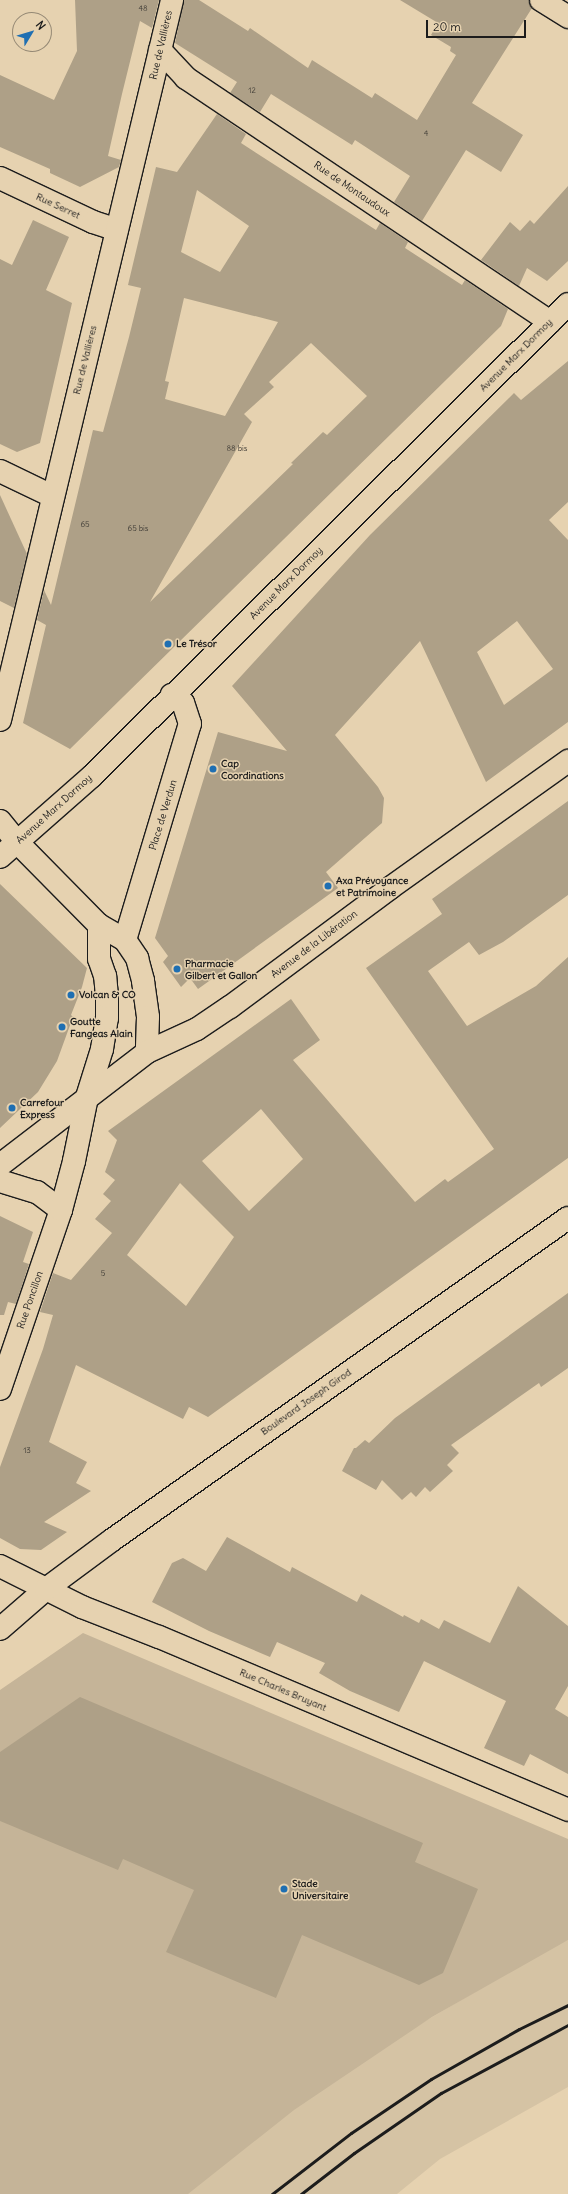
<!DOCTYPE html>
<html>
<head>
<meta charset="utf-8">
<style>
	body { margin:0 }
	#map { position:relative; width:568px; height:2194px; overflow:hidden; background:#e6d2b0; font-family:Delius,sans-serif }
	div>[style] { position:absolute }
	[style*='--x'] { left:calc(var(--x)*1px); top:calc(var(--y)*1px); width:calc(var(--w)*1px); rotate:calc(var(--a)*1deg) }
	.built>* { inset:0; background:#d5c3a4 }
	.green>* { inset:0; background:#c5b498 }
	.building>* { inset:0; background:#aea087 }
	.roads { filter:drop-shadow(1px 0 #1c1c1c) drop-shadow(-1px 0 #1c1c1c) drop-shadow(0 1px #1c1c1c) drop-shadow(0 -1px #1c1c1c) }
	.minor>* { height:22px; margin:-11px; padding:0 11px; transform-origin:11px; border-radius:11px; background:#e6d2b0 }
	.primary>* { height:22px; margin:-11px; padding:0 11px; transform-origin:11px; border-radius:11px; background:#e6d2b0 }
	.rail>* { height:3px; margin:-1.5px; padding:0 1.5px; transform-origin:1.5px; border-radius:1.5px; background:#1c1c1c }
	.dots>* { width:11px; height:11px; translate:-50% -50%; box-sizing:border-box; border:2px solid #e6d2b0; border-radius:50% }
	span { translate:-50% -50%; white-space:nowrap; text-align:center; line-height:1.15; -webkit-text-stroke:3px #e6d2b0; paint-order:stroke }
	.number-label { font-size:8px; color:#403d37 }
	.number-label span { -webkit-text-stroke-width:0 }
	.street-label { font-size:10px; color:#1c1c1c }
	.poi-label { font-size:10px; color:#1c1c1c; font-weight:700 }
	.left { translate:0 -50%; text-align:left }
	.north { position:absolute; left:12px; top:12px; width:40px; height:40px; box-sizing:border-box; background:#e6d2b0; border:1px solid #958975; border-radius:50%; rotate:52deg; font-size:11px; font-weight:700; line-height:16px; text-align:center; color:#1c1c1c }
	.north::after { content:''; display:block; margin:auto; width:14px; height:18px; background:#1f6fb2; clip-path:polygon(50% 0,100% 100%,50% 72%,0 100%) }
	.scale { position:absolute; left:426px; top:20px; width:100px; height:18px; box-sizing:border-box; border:2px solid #1c1c1c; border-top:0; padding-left:5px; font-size:12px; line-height:14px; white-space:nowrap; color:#1c1c1c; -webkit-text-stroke:3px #e6d2b0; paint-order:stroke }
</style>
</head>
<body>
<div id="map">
	<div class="built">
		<i style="clip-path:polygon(568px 1940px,568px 2087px,440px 2159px,397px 2194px,186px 2194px,308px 2096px,395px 2039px,551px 1947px)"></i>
	</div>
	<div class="green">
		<i style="clip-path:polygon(83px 1633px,568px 1839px,568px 1940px,432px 2017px,294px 2110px,188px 2194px,0 2194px,0 1690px)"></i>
	</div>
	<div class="building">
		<i style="clip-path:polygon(75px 0,159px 0,152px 28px,140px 21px,122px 94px,108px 156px,121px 160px,119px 167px,80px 187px,50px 173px,50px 169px,0 147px,0 75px,54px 100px,77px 51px)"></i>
		<i style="clip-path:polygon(184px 0,199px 0,248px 31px,250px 28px,308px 68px,312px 60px,372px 98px,375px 93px,417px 120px,456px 55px,450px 51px,451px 47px,431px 35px,438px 23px,400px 0,529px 0,532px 8px,472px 103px,523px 135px,501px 172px,466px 150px,422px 221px,394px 202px,410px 176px,355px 140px,352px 145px,271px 94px,260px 112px,230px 93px,237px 82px,175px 43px)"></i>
		<i style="clip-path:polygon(evenodd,217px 114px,246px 134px,241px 143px,376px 230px,380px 223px,408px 242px,405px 248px,462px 285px,465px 280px,508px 309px,501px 326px,70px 749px,23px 723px,46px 625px,37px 620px,44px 590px,51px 605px,93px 430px,103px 432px,129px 337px,141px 288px,128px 285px,156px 167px,177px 172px,217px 114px,197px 190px,249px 226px,220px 272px,181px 252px,197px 190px,217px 114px,184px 298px,278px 322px,225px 416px,165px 399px,169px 382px,165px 381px,184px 298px,217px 114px,311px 343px,367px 396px,327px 435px,323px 432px,291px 463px,293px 464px,150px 602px,252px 422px,244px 414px,274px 387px,269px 382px,311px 343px)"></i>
		<i style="clip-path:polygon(568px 186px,568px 261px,547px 281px,527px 268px,519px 286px,481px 260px,510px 222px,520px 231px,530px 220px,534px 224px)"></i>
		<i style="clip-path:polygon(33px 220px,69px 237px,46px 290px,72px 303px,40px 443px,17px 452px,0 444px,0 259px,12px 265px)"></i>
		<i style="clip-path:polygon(evenodd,568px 361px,568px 502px,549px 520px,568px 540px,568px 722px,486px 782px,420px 641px,335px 735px,378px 787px,384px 798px,382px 823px,326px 872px,338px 888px,198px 989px,190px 978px,181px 987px,163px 962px,168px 956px,155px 938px,218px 732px,287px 751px,232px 686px,370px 535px,514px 393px,521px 400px,568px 361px,517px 621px,553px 669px,504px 705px,477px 652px,517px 621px)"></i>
		<i style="clip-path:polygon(0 495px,27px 554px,14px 608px,0 601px)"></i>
		<i style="clip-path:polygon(evenodd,568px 801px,568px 895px,503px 942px,479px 955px,469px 942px,428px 971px,467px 1026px,536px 986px,568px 957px,568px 1158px,208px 1417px,189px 1407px,183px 1419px,76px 1365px,49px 1442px,87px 1462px,76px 1483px,91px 1491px,44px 1522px,67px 1532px,41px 1550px,20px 1549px,0 1538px,0 1467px,43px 1349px,53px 1315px,40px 1312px,53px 1273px,71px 1280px,112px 1233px,95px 1219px,111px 1201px,103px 1194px,115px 1180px,105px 1172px,117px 1140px,108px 1131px,291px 999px,320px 1040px,293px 1060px,415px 1202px,445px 1179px,448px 1182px,494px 1149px,366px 968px,442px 914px,432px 899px,568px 801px,261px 1109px,303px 1159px,249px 1211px,202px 1161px,261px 1109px,568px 801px,180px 1183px,234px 1237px,186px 1306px,127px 1255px,180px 1183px)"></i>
		<i style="clip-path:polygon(0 884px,87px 968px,82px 987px,71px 1015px,73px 1017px,57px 1061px,38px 1092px,0 1128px)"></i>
		<i style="clip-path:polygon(0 1216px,33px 1232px,23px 1262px,29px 1264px,16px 1304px,8px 1302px,4px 1315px,0 1315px)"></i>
		<i style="clip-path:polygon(568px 1293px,568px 1368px,541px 1387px,539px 1383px,451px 1445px,459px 1453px,447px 1465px,453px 1471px,430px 1492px,425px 1487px,416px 1497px,411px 1492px,402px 1500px,382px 1480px,376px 1490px,342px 1471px,354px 1448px,356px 1448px,365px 1440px,369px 1443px,395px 1418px)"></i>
		<i style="clip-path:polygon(227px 1537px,290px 1572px,292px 1567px,357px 1602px,361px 1594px,403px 1617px,404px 1615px,419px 1623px,421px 1619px,439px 1629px,444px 1620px,490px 1643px,518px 1586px,568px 1626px,568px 1686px,555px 1709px,568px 1717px,568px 1774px,530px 1754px,524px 1766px,484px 1748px,506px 1701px,424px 1661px,399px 1712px,350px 1691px,319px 1673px,325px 1663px,277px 1642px,270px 1657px,209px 1631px,152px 1602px,172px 1563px,183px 1558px,206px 1571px)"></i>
		<i style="clip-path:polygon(80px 1697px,423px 1843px,415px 1862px,478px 1889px,443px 1973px,419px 1985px,302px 1935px,276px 1998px,166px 1952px,194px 1890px,123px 1859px,118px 1870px,0 1821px,0 1752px)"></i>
	</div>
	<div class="roads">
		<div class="minor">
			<i style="--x:541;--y:0;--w:32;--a:32"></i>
			<i style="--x:160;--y:50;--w:38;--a:47"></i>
			<i style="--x:186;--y:78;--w:438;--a:33.8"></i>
			<i style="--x:0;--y:178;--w:103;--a:25.3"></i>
			<i style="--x:93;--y:222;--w:25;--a:18"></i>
			<i style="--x:0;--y:471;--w:58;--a:25.7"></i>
			<i style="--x:0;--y:720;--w:740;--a:-76.56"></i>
			<i style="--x:0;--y:821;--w:28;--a:51"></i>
			<i style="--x:18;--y:843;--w:115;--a:45.4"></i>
			<i style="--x:99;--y:925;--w:30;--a:30"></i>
			<i style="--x:125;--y:940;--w:22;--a:56"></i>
			<i style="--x:137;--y:958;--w:24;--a:75"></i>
			<i style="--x:143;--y:981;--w:36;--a:82"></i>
			<i style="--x:148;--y:1017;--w:35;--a:92"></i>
			<i style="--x:125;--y:940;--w:226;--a:-73.3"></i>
			<i style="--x:190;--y:724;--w:22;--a:-108"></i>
			<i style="--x:183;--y:703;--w:14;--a:-144"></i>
			<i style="--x:0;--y:1181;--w:39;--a:17"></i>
			<i style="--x:37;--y:1192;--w:30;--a:37"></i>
			<i style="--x:0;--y:1389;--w:189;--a:-71.2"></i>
			<i style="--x:61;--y:1210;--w:51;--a:-75.1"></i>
			<i style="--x:74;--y:1161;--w:65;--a:-78.5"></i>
			<i style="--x:87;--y:1097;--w:50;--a:-72.6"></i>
			<i style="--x:102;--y:1049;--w:31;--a:-81"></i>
			<i style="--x:107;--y:1018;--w:21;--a:-90"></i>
			<i style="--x:107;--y:997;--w:21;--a:-95"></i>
			<i style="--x:105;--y:976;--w:18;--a:-109"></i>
			<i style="--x:99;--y:959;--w:34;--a:-90"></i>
			<i style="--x:0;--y:1566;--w:92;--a:26.6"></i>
			<i style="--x:82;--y:1607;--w:83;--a:21.3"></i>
			<i style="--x:159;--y:1637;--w:444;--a:22.9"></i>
			<i style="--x:0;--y:1629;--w:61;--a:-41"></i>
			<i style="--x:46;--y:1589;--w:82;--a:-36.6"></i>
			<i style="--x:112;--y:1540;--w:558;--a:-35.23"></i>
		</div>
		<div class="primary">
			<i style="--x:0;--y:857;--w:123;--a:-41.4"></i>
			<i style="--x:92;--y:776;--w:670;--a:-44.76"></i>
			<i style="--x:0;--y:1165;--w:185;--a:-37.5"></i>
			<i style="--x:147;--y:1052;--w:55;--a:-24.7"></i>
			<i style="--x:197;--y:1029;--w:40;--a:-34"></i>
			<i style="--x:230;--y:1007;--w:199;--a:-36.6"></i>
			<i style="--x:390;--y:888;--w:219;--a:-35.5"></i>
		</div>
	</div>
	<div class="rail">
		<i style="--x:272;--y:2194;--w:100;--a:-37.7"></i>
		<i style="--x:351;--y:2133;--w:97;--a:-34"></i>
		<i style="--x:431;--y:2079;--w:101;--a:-29.6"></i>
		<i style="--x:519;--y:2029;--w:55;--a:-26.1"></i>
		<i style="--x:301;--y:2194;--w:67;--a:-37.7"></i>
		<i style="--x:354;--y:2153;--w:106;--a:-34.6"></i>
		<i style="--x:441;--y:2093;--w:144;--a:-28.2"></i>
	</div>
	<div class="dots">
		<i style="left:168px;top:644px;background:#1f6fb2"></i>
		<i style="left:213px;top:769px;background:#1f6fb2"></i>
		<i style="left:328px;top:886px;background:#1f6fb2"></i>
		<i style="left:177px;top:969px;background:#1f6fb2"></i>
		<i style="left:71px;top:995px;background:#1f6fb2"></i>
		<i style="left:62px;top:1027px;background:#1f6fb2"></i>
		<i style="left:12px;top:1108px;background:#1f6fb2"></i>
		<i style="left:284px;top:1889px;background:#1f6fb2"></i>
	</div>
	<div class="number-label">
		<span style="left:143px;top:9px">48</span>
		<span style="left:252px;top:91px">12</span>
		<span style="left:426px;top:134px">4</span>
		<span style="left:237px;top:449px">88 bis</span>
		<span style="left:85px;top:525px">65</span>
		<span style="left:138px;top:529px">65 bis</span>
		<span style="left:103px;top:1274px">5</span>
		<span style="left:27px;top:1451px">13</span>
	</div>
	<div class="street-label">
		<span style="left:161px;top:45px;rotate:-77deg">Rue de Vallières</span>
		<span style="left:352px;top:189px;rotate:34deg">Rue de Montaudoux</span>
		<span style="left:58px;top:206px;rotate:25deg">Rue Serret</span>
		<span style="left:516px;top:355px;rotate:-45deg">Avenue Marx Dormoy</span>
		<span style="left:85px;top:360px;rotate:-76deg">Rue de Vallières</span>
		<span style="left:286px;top:583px;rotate:-45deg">Avenue Marx Dormoy</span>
		<span style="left:54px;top:809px;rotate:-42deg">Avenue Marx Dormoy</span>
		<span style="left:163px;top:815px;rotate:-73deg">Place de Verdun</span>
		<span style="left:314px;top:944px;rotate:-37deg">Avenue de la Libération</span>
		<span style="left:30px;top:1300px;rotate:-71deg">Rue Poncillon</span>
		<span style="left:306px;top:1402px;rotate:-35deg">Boulevard Joseph Girod</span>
		<span style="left:283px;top:1690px;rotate:23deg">Rue Charles Bruyant</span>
	</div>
	<div class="poi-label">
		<span class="left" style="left:176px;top:644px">Le Trésor</span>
		<span class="left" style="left:221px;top:769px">Cap<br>Coordinations</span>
		<span class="left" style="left:336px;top:886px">Axa Prévoyance<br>et Patrimoine</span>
		<span class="left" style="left:185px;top:969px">Pharmacie<br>Gilbert et Gallon</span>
		<span class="left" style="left:79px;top:995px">Volcan &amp; CO</span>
		<span class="left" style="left:70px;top:1027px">Goutte<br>Fangeas Alain</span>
		<span class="left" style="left:20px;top:1108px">Carrefour<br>Express</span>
		<span class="left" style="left:292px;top:1889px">Stade<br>Universitaire</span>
	</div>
	<div class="north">N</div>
	<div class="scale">20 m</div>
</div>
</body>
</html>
